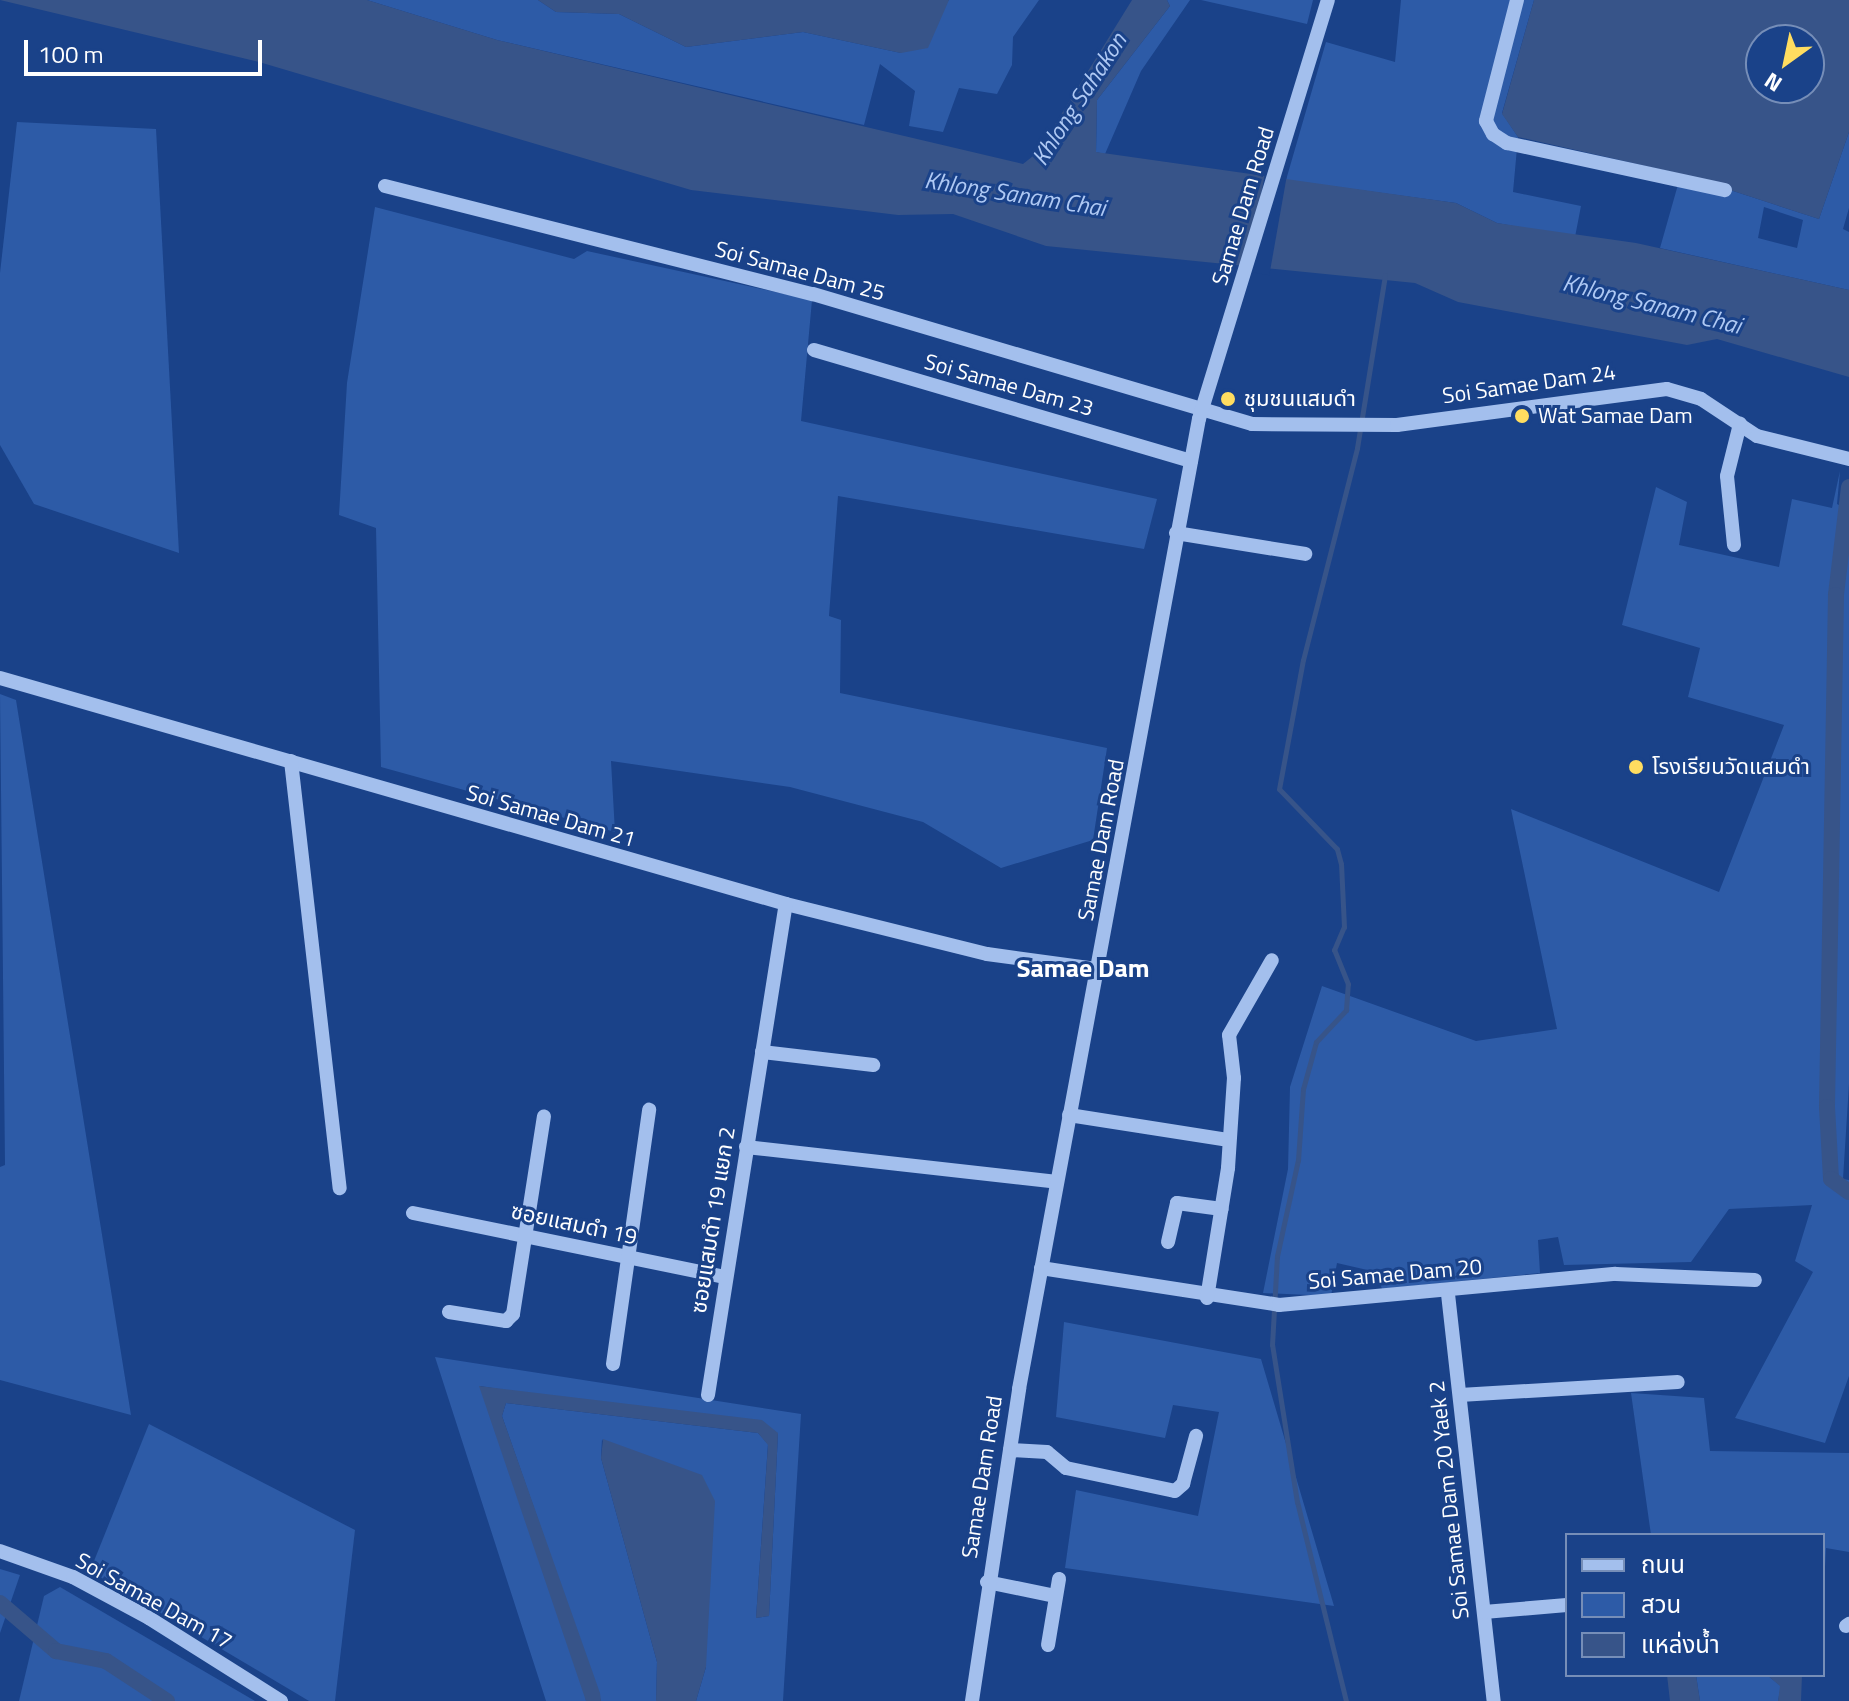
<!DOCTYPE html>
<html>
<head>
<meta charset="utf-8">
<style>
	body { margin:0 }
	#map { position:relative; width:1849px; height:1701px; overflow:hidden; background:#1a4289; font-family:"Titillium Web","Noto Sans Thai",sans-serif }
	div>[style] { position:absolute }
	[style*='--x'] { left:calc(var(--x)*1px); top:calc(var(--y)*1px); width:calc(var(--w)*1px); rotate:calc(var(--a)*1deg) }
	.green>* { inset:0; background:#2d5ba7 }
	.water>* { inset:0; background:#375489 }
	.pier>* { inset:0; background:#1a4289; transform-origin:0 0 }
	.stream>* { height:5px; margin:-2.5px; padding:0 2.5px; transform-origin:2.5px; border-radius:2.5px; background:#375489 }
	.canal>* { height:16px; margin:-8px; padding:0 8px; transform-origin:8px; border-radius:8px; background:#375489 }
	.minor>* { height:14px; margin:-7px; padding:0 7px; transform-origin:7px; border-radius:7px; background:#a3bfed }
	.dots>* { width:22px; height:22px; translate:-50% -50%; box-sizing:border-box; border:4px solid #1a4289; border-radius:50% }
	span { translate:-50% -50%; white-space:nowrap; text-align:center; line-height:1.15; -webkit-text-stroke:6px #1a4289; paint-order:stroke }
	.street-label { font-size:22px; color:#fff }
	.poi-label { font-size:22px; color:#fff }
	.left { translate:0 -50%; text-align:left }
	.water-label { font-size:24px; color:#afc9f4; font-style:italic }
	.quarter-label { font-size:26px; color:#fff; font-weight:700 }
	.legend { position:absolute; left:1565px; top:1533px; width:260px; height:144px; box-sizing:border-box; background:#1a4289; border:2px solid #768eb8; margin:0; padding:10px 14px; list-style:none; font-size:24px; color:#fff }
	.legend li { display:flex; align-items:center; gap:16px; height:40px }
	.legend b { width:40px; border:2px solid #768eb8 }
	.north { position:absolute; left:1745px; top:24px; width:80px; height:80px; box-sizing:border-box; background:#1a4289; border:2px solid #768eb8; border-radius:50%; rotate:213deg; font-size:22px; font-weight:700; line-height:32px; text-align:center; color:#fff }
	.north::after { content:''; display:block; margin:auto; width:28px; height:36px; background:#ffdd60; clip-path:polygon(50% 0,100% 100%,50% 72%,0 100%) }
	.scale { position:absolute; left:24px; top:40px; width:238px; height:36px; box-sizing:border-box; border:4px solid #fff; border-top:0; padding-left:10px; font-size:24px; line-height:28px; white-space:nowrap; color:#fff; -webkit-text-stroke:6px #1a4289; paint-order:stroke }
</style>
</head>
<body>
<div id="map">
	<div class="green">
		<i style="clip-path:polygon(367px 0,538px 0,556px 12px,619px 14px,686px 47px,803px 32px,901px 53px,949px 0,1039px 0,1013px 37px,1012px 65px,997px 94px,959px 88px,943px 132px,909px 126px,915px 91px,880px 64px,864px 125px,497px 40px)"></i>
		<i style="clip-path:polygon(1167px 0,1190px 0,1141px 71px,1105px 154px,1096px 152px,1097px 100px,1170px 6px)"></i>
		<i style="clip-path:polygon(1201px 0,1313px 0,1307px 24px)"></i>
		<i style="clip-path:polygon(1401px 0,1534px 0,1502px 113px,1518px 137px,1513px 192px,1581px 206px,1575px 237px,1497px 223px,1456px 203px,1286px 180px,1326px 42px,1395px 62px)"></i>
		<i style="clip-path:polygon(17px 122px,156px 129px,179px 553px,34px 504px,0 445px,0 273px)"></i>
		<i style="clip-path:polygon(evenodd,1849px 132px,1849px 208px,1843px 229px,1849px 232px,1849px 290px,1660px 248px,1681px 174px,1819px 219px,1849px 132px,1764px 207px,1803px 220px,1797px 248px,1758px 238px,1764px 207px)"></i>
		<i style="clip-path:polygon(375px 207px,574px 259px,587px 251px,812px 300px,801px 421px,1157px 499px,1144px 549px,838px 496px,829px 616px,841px 620px,840px 693px,1107px 748px,1093px 840px,1001px 868px,923px 822px,790px 787px,611px 761px,615px 832px,381px 767px,376px 528px,339px 515px,347px 383px)"></i>
		<i style="clip-path:polygon(1840px 471px,1837px 504px,1849px 511px,1849px 1084px,1843px 1179px,1849px 1180px,1849px 1376px,1825px 1443px,1735px 1418px,1813px 1272px,1795px 1261px,1812px 1205px,1729px 1209px,1691px 1262px,1564px 1265px,1558px 1237px,1538px 1240px,1540px 1273px,1382px 1289px,1376px 1272px,1337px 1263px,1331px 1296px,1263px 1293px,1288px 1169px,1290px 1087px,1322px 986px,1476px 1041px,1557px 1029px,1511px 809px,1719px 892px,1784px 725px,1688px 697px,1700px 648px,1622px 625px,1656px 487px,1687px 502px,1679px 545px,1779px 567px,1792px 499px,1832px 508px)"></i>
		<i style="clip-path:polygon(0 694px,16px 700px,131px 1415px,0 1380px,0 1167px,5px 1165px)"></i>
		<i style="clip-path:polygon(1064px 1322px,1261px 1359px,1334px 1606px,1065px 1568px,1076px 1490px,1198px 1516px,1219px 1412px,1173px 1405px,1165px 1438px,1056px 1417px)"></i>
		<i style="clip-path:polygon(435px 1357px,801px 1414px,783px 1701px,696px 1701px,706px 1667px,602px 1439px,601px 1458px,657px 1662px,656px 1701px,601px 1701px,502px 1416px,506px 1403px,758px 1433px,768px 1444px,756px 1618px,769px 1616px,778px 1433px,480px 1386px,584px 1680px,586px 1701px,546px 1701px)"></i>
		<i style="clip-path:polygon(1631px 1393px,1704px 1398px,1710px 1451px,1849px 1453px,1849px 1552px,1826px 1548px,1823px 1606px,1823px 1535px,1651px 1535px)"></i>
		<i style="clip-path:polygon(149px 1424px,355px 1530px,335px 1701px,309px 1701px,90px 1571px)"></i>
		<i style="clip-path:polygon(0 1569px,20px 1575px,0 1633px)"></i>
		<i style="clip-path:polygon(60px 1587px,255px 1701px,19px 1701px,44px 1596px)"></i>
		<i style="clip-path:polygon(1696px 1675px,1767px 1675px,1781px 1686px,1778px 1701px,1700px 1701px)"></i>
	</div>
	<div class="water">
		<i style="clip-path:polygon(0 0,367px 0,497px 40px,1023px 164px,1038px 152px,1132px 0,1167px 0,1170px 6px,1097px 100px,1096px 152px,1456px 203px,1497px 223px,1636px 243px,1849px 290px,1849px 377px,1717px 339px,1687px 345px,1458px 302px,1415px 283px,1046px 246px,953px 214px,898px 215px,691px 190px,259px 62px)"></i>
		<i style="clip-path:polygon(538px 0,949px 0,928px 48px,901px 53px,803px 32px,686px 47px,619px 14px,556px 12px)"></i>
		<i style="clip-path:polygon(evenodd,1534px 0,1849px 0,1849px 132px,1819px 219px,1681px 174px,1518px 137px,1502px 114px,1534px 0,1761px 40px,1809px 40px,1809px 88px,1761px 88px,1761px 40px)"></i>
		<i style="clip-path:polygon(479px 1386px,762px 1420px,778px 1433px,769px 1616px,756px 1618px,768px 1445px,758px 1433px,506px 1403px,502px 1416px,600px 1693px,601px 1701px,586px 1701px)"></i>
		<i style="clip-path:polygon(603px 1439px,702px 1475px,715px 1501px,706px 1667px,696px 1701px,656px 1701px,657px 1662px,601px 1458px)"></i>
		<i style="clip-path:polygon(1667px 1675px,1696px 1675px,1700px 1701px,1670px 1701px)"></i>
		<i style="clip-path:polygon(1767px 1675px,1802px 1675px,1801px 1701px,1778px 1701px,1780px 1686px)"></i>
	</div>
	<div class="pier">
		<i style="left:1265px;top:173px;width:22px;height:100px;rotate:10deg"></i>
	</div>
	<div class="stream">
		<i style="--x:1346;--y:1701;--w:205;--a:-103.8"></i>
		<i style="--x:1297;--y:1502;--w:159;--a:-99"></i>
		<i style="--x:1272;--y:1345;--w:89;--a:-86.8"></i>
		<i style="--x:1277;--y:1256;--w:98;--a:-77.7"></i>
		<i style="--x:1298;--y:1160;--w:71;--a:-86"></i>
		<i style="--x:1303;--y:1089;--w:49;--a:-74.5"></i>
		<i style="--x:1316;--y:1042;--w:44;--a:-46.8"></i>
		<i style="--x:1346;--y:1010;--w:26;--a:-86"></i>
		<i style="--x:1348;--y:984;--w:37;--a:-112"></i>
		<i style="--x:1334;--y:950;--w:25;--a:-67"></i>
		<i style="--x:1344;--y:927;--w:63;--a:-92.7"></i>
		<i style="--x:1341;--y:864;--w:16;--a:-105"></i>
		<i style="--x:1337;--y:849;--w:83;--a:-134"></i>
		<i style="--x:1279;--y:789;--w:131;--a:-79.5"></i>
		<i style="--x:1303;--y:660;--w:219;--a:-75.7"></i>
		<i style="--x:1357;--y:448;--w:175;--a:-80.8"></i>
	</div>
	<div class="canal">
		<i style="--x:1849;--y:487;--w:109;--a:96.9"></i>
		<i style="--x:1836;--y:595;--w:512;--a:91.01"></i>
		<i style="--x:1827;--y:1107;--w:72;--a:86.8"></i>
		<i style="--x:1831;--y:1179;--w:22;--a:36"></i>
		<i style="--x:0;--y:1603;--w:74;--a:40.6"></i>
		<i style="--x:56;--y:1651;--w:51;--a:11.3"></i>
		<i style="--x:106;--y:1661;--w:73;--a:33.3"></i>
	</div>
	<div class="minor">
		<i style="--x:1517;--y:0;--w:125;--a:104.4"></i>
		<i style="--x:1486;--y:121;--w:15;--a:62"></i>
		<i style="--x:1493;--y:134;--w:17;--a:33"></i>
		<i style="--x:1507;--y:143;--w:223;--a:12.2"></i>
		<i style="--x:385;--y:186;--w:441;--a:14.2"></i>
		<i style="--x:813;--y:294;--w:458;--a:16.5"></i>
		<i style="--x:1252;--y:424;--w:145;--a:0.4"></i>
		<i style="--x:1397;--y:425;--w:272;--a:-7.6"></i>
		<i style="--x:1667;--y:389;--w:35;--a:16"></i>
		<i style="--x:1701;--y:399;--w:67;--a:33.5"></i>
		<i style="--x:1757;--y:436;--w:95;--a:14"></i>
		<i style="--x:814;--y:350;--w:393;--a:16.4"></i>
		<i style="--x:1176;--y:533;--w:131;--a:9.2"></i>
		<i style="--x:1734;--y:545;--w:69;--a:-95.8"></i>
		<i style="--x:1727;--y:476;--w:54;--a:-76"></i>
		<i style="--x:0;--y:678;--w:818;--a:16.04"></i>
		<i style="--x:786;--y:904;--w:207;--a:14"></i>
		<i style="--x:987;--y:954;--w:110;--a:7.8"></i>
		<i style="--x:291;--y:761;--w:430;--a:83.5"></i>
		<i style="--x:762;--y:1052;--w:112;--a:6.7"></i>
		<i style="--x:1069;--y:1115;--w:162;--a:8.9"></i>
		<i style="--x:746;--y:1147;--w:313;--a:6.4"></i>
		<i style="--x:413;--y:1213;--w:319;--a:11.6"></i>
		<i style="--x:1168;--y:1242;--w:40;--a:-77"></i>
		<i style="--x:1177;--y:1203;--w:45;--a:7.6"></i>
		<i style="--x:1041;--y:1268;--w:241;--a:8.8"></i>
		<i style="--x:1279;--y:1305;--w:338;--a:-5.3"></i>
		<i style="--x:1616;--y:1274;--w:139;--a:2.5"></i>
		<i style="--x:1448;--y:1294;--w:410;--a:83.6"></i>
		<i style="--x:1207;--y:1298;--w:132;--a:-80.8"></i>
		<i style="--x:1228;--y:1168;--w:90;--a:-86.2"></i>
		<i style="--x:1234;--y:1078;--w:43;--a:-96.6"></i>
		<i style="--x:1229;--y:1035;--w:86;--a:-60.2"></i>
		<i style="--x:449;--y:1312;--w:58;--a:9"></i>
		<i style="--x:506;--y:1321;--w:10;--a:-45"></i>
		<i style="--x:513;--y:1314;--w:200;--a:-81.1"></i>
		<i style="--x:613;--y:1364;--w:257;--a:-81.9"></i>
		<i style="--x:708;--y:1395;--w:497;--a:-81"></i>
		<i style="--x:1460;--y:1395;--w:218;--a:-3.4"></i>
		<i style="--x:1010;--y:1450;--w:37;--a:3"></i>
		<i style="--x:1047;--y:1452;--w:25;--a:40"></i>
		<i style="--x:1066;--y:1468;--w:111;--a:11.9"></i>
		<i style="--x:1175;--y:1491;--w:11;--a:-41"></i>
		<i style="--x:1183;--y:1484;--w:50;--a:-74.8"></i>
		<i style="--x:0;--y:1551;--w:77;--a:19.6"></i>
		<i style="--x:73;--y:1577;--w:86;--a:28.3"></i>
		<i style="--x:149;--y:1618;--w:156;--a:32.2"></i>
		<i style="--x:987;--y:1582;--w:69;--a:11.6"></i>
		<i style="--x:1484;--y:1612;--w:83;--a:-4.8"></i>
		<i style="--x:1846;--y:1626;--w:4;--a:-34"></i>
		<i style="--x:1048;--y:1645;--w:67;--a:-80.5"></i>
		<i style="--x:972;--y:1701;--w:316;--a:-81.4"></i>
		<i style="--x:1019;--y:1389;--w:987;--a:-79.49"></i>
		<i style="--x:1199;--y:419;--w:438;--a:-72.9"></i>
	</div>
	<div class="dots">
		<i style="left:1228px;top:399px;background:#ffdd60"></i>
		<i style="left:1522px;top:416px;background:#ffdd60"></i>
		<i style="left:1636px;top:767px;background:#ffdd60"></i>
	</div>
	<div class="street-label">
		<span style="left:1243px;top:206px;rotate:-73deg">Samae Dam Road</span>
		<span style="left:800px;top:271px;rotate:15deg">Soi Samae Dam 25</span>
		<span style="left:1529px;top:384px;rotate:-8deg">Soi Samae Dam 24</span>
		<span style="left:1009px;top:385px;rotate:16deg">Soi Samae Dam 23</span>
		<span style="left:551px;top:816px;rotate:16deg">Soi Samae Dam 21</span>
		<span style="left:1101px;top:840px;rotate:-79deg">Samae Dam Road</span>
		<span style="left:713px;top:1220px;rotate:-81deg">ซอยแสมดำ 19 แยก 2</span>
		<span style="left:574px;top:1224px;rotate:12deg">ซอยแสมดำ 19</span>
		<span style="left:1395px;top:1274px;rotate:-5deg">Soi Samae Dam 20</span>
		<span style="left:982px;top:1477px;rotate:-81deg">Samae Dam Road</span>
		<span style="left:1449px;top:1500px;rotate:-96deg">Soi Samae Dam 20 Yaek 2</span>
		<span style="left:154px;top:1601px;rotate:29deg">Soi Samae Dam 17</span>
	</div>
	<div class="poi-label">
		<span class="left" style="left:1244px;top:399px">ชุมชนแสมดำ</span>
		<span class="left" style="left:1538px;top:416px">Wat Samae Dam</span>
		<span class="left" style="left:1652px;top:767px">โรงเรียนวัดแสมดำ</span>
	</div>
	<div class="water-label">
		<span style="left:1079px;top:99px;rotate:-57deg">Khlong Sahakon</span>
		<span style="left:1015px;top:194px;rotate:9deg">Khlong Sanam Chai</span>
		<span style="left:1652px;top:304px;rotate:14deg">Khlong Sanam Chai</span>
	</div>
	<div class="quarter-label">
		<span style="left:1083px;top:968px">Samae Dam</span>
	</div>
	<ul class="legend">
	<li><b style="height:10px;background:#a3bfed"></b>ถนน</li>
	<li><b style="height:22px;background:#2d5ba7"></b>สวน</li>
	<li><b style="height:22px;background:#375489"></b>แหล่งน้ำ</li>
	</ul>
	<div class="north">N</div>
	<div class="scale">100 m</div>
</div>
</body>
</html>
